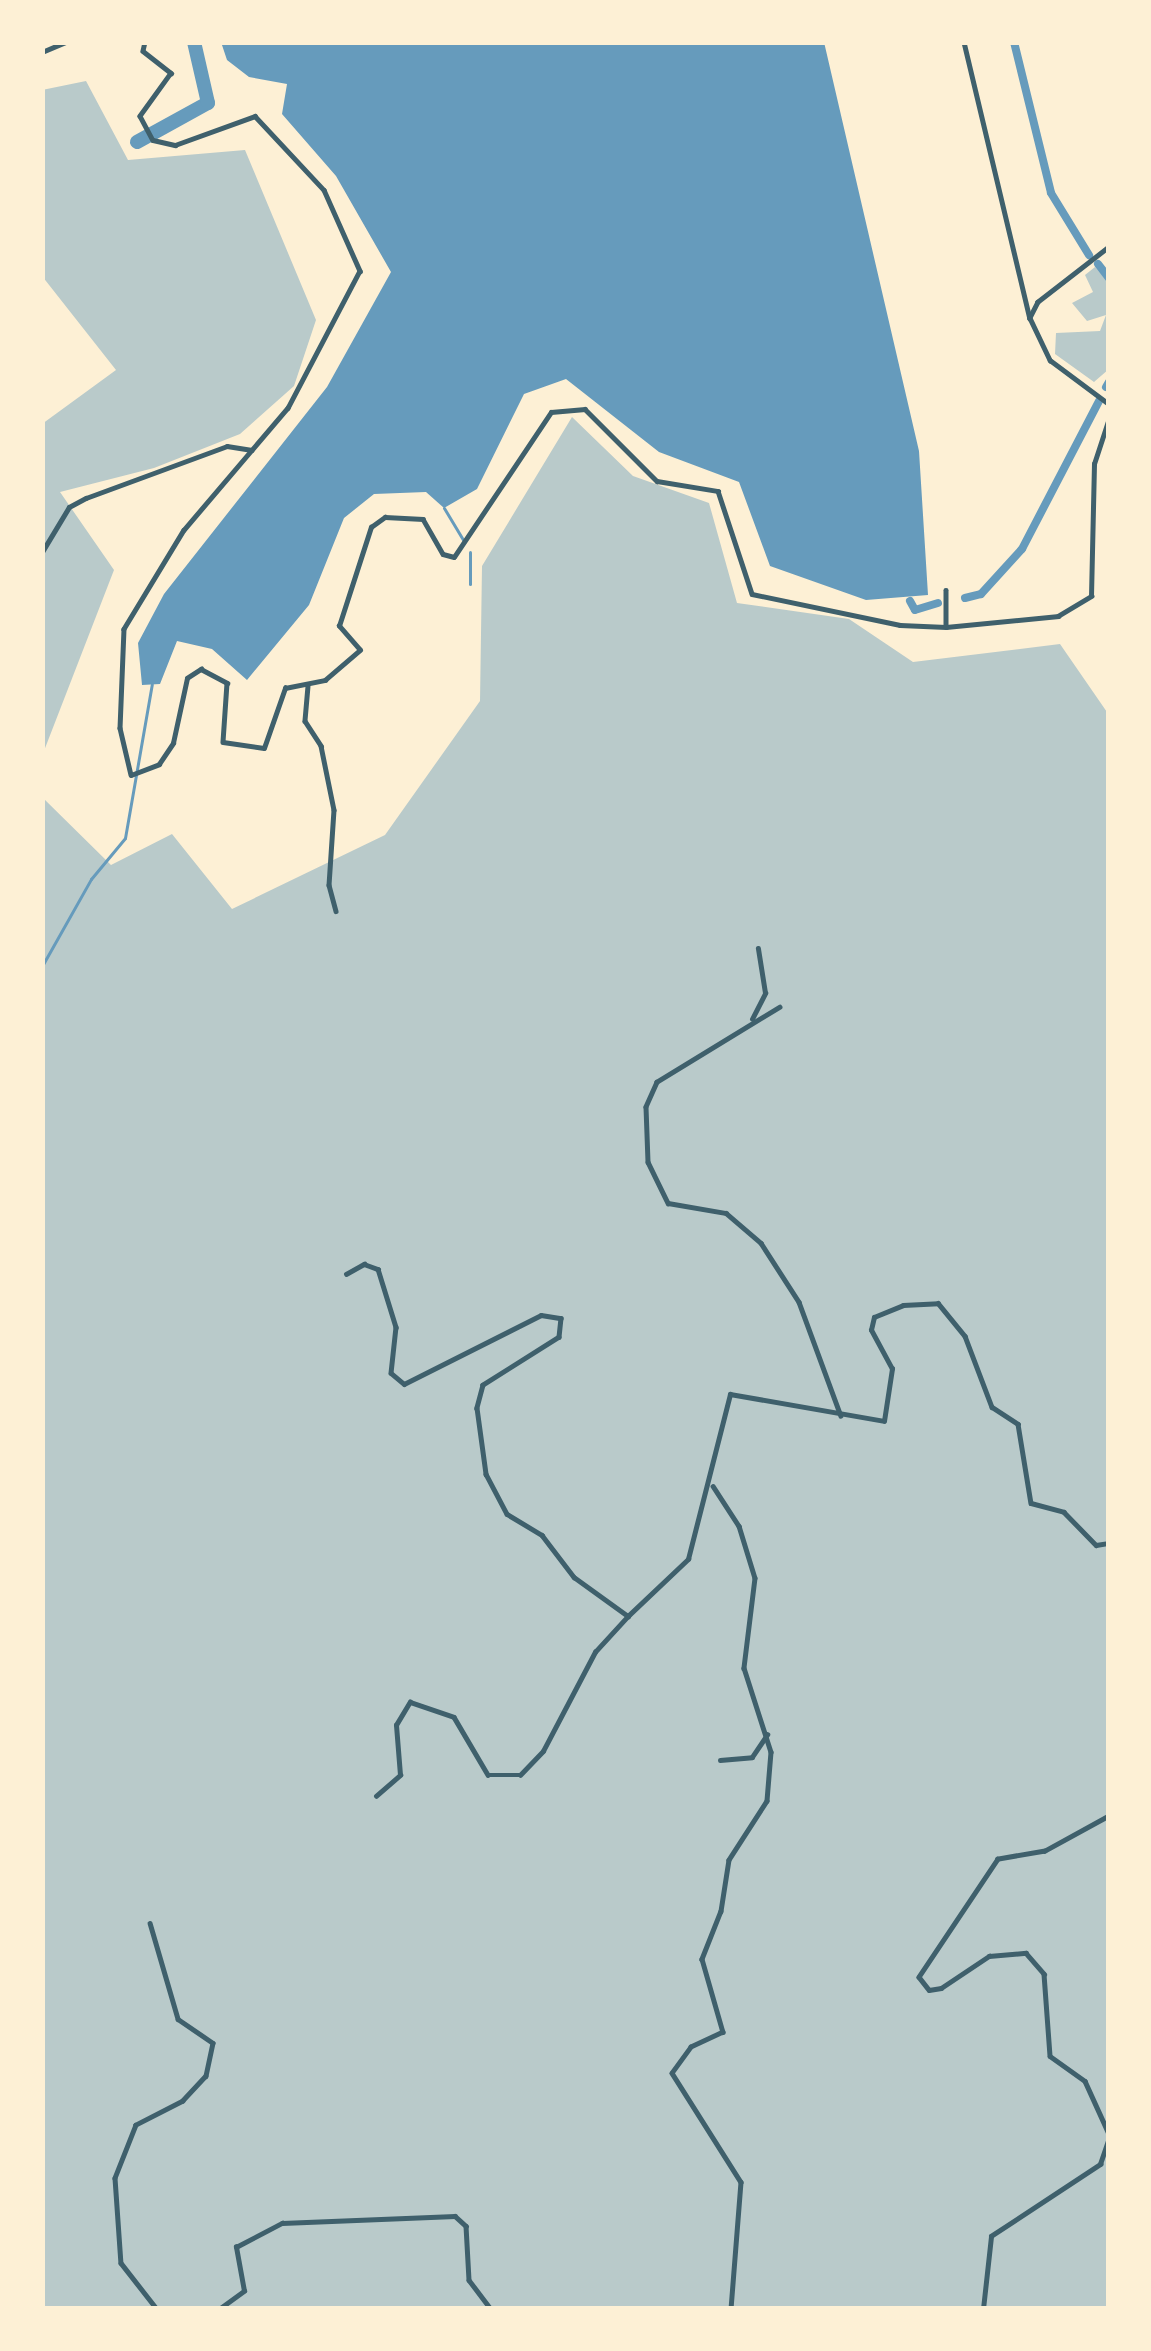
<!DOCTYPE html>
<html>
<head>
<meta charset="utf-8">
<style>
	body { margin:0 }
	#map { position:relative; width:1151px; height:2351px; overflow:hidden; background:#fdf0d5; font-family:"Noto Sans",sans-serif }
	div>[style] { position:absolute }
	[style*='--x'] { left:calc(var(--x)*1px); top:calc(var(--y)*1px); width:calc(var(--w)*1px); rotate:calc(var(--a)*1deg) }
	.green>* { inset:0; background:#b9caca }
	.water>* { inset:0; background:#669bbc }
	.stream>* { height:3px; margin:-1.5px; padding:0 1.5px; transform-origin:1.5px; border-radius:1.5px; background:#669bbc }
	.canal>* { height:8px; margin:-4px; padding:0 4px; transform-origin:4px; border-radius:4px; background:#669bbc }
	.river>* { height:14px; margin:-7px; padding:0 7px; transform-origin:7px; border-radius:7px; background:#669bbc }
	.minor>* { height:4.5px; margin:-2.25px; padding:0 2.25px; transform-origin:2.25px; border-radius:2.25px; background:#3f606c }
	span { translate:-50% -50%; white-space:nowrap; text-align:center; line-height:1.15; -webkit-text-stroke:12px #fdf0d5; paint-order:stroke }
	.frame { position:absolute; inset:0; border:45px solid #fdf0d5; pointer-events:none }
</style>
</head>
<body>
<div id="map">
	<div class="green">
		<i style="clip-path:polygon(86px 81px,128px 160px,245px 150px,316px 320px,294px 386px,240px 434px,154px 468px,60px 492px,114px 570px,42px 756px,42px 424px,116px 370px,42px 276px,42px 90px)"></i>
		<i style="clip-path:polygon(1095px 267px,1109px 283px,1109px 369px,1094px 382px,1055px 354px,1056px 333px,1100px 331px,1106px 315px,1087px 321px,1072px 303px,1093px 292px,1085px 275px)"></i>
		<i style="clip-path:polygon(572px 417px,633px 476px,709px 503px,737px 603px,849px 619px,913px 662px,1060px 644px,1109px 715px,1109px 2309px,42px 2309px,42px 797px,111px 865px,172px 834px,232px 909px,385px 835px,480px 701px,482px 566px)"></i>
	</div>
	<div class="water">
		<i style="clip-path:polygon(221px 42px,824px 42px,919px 451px,928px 595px,866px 600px,770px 566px,739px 482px,659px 452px,566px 379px,524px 394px,477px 489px,444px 508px,426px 492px,374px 494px,344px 518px,309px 605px,247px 680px,212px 649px,177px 641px,160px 684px,142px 685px,138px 643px,164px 594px,327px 387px,391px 272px,336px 176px,282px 114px,287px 84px,249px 77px,227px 60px)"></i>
	</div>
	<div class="stream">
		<i style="--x:444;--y:508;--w:37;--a:59"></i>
		<i style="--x:470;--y:584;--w:32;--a:-90"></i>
		<i style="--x:42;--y:966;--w:100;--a:-60.6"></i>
		<i style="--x:91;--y:879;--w:53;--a:-50.3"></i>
		<i style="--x:125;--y:838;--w:156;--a:-80.1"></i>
	</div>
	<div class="canal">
		<i style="--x:1014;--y:42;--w:155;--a:76.2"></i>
		<i style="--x:1051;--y:193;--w:73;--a:58.5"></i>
		<i style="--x:1098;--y:264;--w:18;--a:52"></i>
		<i style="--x:1106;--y:387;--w:6;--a:-59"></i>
		<i style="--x:965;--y:598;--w:16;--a:-14"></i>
		<i style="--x:981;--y:594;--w:61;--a:-47.7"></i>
		<i style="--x:1022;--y:549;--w:167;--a:-62.5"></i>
		<i style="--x:910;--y:601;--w:10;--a:61"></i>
		<i style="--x:915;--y:610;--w:24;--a:-17"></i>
	</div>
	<div class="river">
		<i style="--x:137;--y:142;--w:81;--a:-28.8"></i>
		<i style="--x:208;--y:103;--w:63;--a:-102.9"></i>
	</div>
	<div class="minor">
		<i style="--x:145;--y:42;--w:9;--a:103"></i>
		<i style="--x:143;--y:51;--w:36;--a:38"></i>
		<i style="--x:171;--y:73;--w:53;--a:125.8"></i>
		<i style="--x:140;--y:116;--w:27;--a:62"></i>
		<i style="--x:153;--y:140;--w:23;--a:13"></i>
		<i style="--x:175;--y:145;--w:85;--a:-19.9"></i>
		<i style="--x:255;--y:116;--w:101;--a:47"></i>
		<i style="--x:324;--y:190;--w:89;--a:66"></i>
		<i style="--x:360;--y:271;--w:155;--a:117.7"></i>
		<i style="--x:288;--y:408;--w:160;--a:130.4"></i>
		<i style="--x:184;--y:530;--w:116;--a:121.2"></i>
		<i style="--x:124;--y:629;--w:99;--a:92.3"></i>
		<i style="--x:120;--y:728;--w:48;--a:76.8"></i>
		<i style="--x:131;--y:775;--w:30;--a:-21"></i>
		<i style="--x:159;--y:764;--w:25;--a:-56"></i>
		<i style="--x:173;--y:743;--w:66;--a:-77.8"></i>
		<i style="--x:187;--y:678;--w:17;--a:-33"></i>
		<i style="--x:201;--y:669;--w:30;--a:28"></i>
		<i style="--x:227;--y:683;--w:59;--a:93.9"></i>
		<i style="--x:223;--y:742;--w:41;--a:8.3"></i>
		<i style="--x:264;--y:748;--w:64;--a:-70.7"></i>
		<i style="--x:285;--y:688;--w:41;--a:-11.3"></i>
		<i style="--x:325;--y:680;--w:46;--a:-40.6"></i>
		<i style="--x:360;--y:650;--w:32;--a:-131"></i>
		<i style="--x:339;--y:626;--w:104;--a:-72.1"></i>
		<i style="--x:371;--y:527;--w:17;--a:-36"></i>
		<i style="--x:385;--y:517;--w:38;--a:3"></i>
		<i style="--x:423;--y:519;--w:40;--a:60.3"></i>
		<i style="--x:443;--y:554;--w:11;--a:15"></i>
		<i style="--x:454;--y:557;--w:174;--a:-56.2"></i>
		<i style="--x:551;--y:412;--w:34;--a:-5"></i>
		<i style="--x:585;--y:409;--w:102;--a:45"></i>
		<i style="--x:657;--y:481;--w:62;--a:9.3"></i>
		<i style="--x:718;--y:491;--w:108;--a:71.7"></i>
		<i style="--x:752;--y:594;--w:151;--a:11.8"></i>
		<i style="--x:900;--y:625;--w:46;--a:2.5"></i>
		<i style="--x:946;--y:627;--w:113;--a:-5.6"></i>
		<i style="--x:1058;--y:616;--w:39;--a:-31"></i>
		<i style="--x:1091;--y:596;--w:132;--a:-88.7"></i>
		<i style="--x:1094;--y:464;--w:48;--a:-71.9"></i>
		<i style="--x:964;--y:42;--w:284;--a:76.6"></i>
		<i style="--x:42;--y:52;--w:26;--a:-23"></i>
		<i style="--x:1109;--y:247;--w:90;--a:142.2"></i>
		<i style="--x:1038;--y:302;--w:18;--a:117"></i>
		<i style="--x:1030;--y:318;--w:47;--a:64.5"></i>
		<i style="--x:1050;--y:360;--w:74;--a:36.7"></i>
		<i style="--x:42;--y:552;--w:52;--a:-59"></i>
		<i style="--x:69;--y:507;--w:19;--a:-28"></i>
		<i style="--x:86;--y:498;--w:150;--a:-20.2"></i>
		<i style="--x:227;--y:446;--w:25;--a:9"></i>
		<i style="--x:946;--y:590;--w:36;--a:90"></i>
		<i style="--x:308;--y:686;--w:35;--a:95"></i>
		<i style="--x:305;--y:721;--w:30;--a:57"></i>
		<i style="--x:321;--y:746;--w:65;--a:78.5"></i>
		<i style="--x:334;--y:810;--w:75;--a:93.8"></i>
		<i style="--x:329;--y:885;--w:27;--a:75"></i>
		<i style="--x:780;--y:1007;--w:144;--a:148.6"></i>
		<i style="--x:657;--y:1082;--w:27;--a:114"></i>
		<i style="--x:646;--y:1107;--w:55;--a:87.9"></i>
		<i style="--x:648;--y:1162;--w:46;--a:64"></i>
		<i style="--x:668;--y:1203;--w:59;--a:9.8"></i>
		<i style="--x:726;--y:1213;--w:46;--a:40.6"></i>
		<i style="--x:761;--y:1243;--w:70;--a:57.2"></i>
		<i style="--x:799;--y:1302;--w:121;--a:69.8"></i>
		<i style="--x:752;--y:1019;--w:29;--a:-63"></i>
		<i style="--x:765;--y:993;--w:45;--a:-99"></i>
		<i style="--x:346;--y:1274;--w:21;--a:-29"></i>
		<i style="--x:364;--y:1264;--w:15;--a:20"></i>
		<i style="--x:378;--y:1269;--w:61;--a:72.8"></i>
		<i style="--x:396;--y:1327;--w:46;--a:96.2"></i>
		<i style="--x:391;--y:1373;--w:17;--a:40"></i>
		<i style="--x:404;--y:1384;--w:153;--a:-26.7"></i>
		<i style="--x:541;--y:1315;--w:20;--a:9"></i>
		<i style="--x:561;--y:1318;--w:19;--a:96"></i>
		<i style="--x:559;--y:1337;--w:90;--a:147.7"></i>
		<i style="--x:483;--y:1385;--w:24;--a:105"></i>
		<i style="--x:477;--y:1408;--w:67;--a:82.2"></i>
		<i style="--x:486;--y:1474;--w:45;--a:62.3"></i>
		<i style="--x:507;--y:1514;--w:41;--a:31"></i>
		<i style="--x:542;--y:1535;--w:53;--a:52.7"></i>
		<i style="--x:574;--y:1577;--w:67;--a:35.8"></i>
		<i style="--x:628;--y:1616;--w:83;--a:-43.5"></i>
		<i style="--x:688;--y:1559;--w:170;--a:-75.7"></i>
		<i style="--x:730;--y:1394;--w:156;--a:9.9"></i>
		<i style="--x:884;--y:1421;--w:53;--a:-81.3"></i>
		<i style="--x:892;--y:1369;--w:44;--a:-118.3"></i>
		<i style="--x:871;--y:1330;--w:13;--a:-77"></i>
		<i style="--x:874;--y:1317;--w:31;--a:-22"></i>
		<i style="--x:903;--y:1305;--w:35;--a:-3"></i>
		<i style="--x:938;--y:1303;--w:43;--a:50.7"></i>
		<i style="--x:965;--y:1336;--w:76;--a:69.2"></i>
		<i style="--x:992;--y:1407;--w:31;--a:33"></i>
		<i style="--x:1018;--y:1424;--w:80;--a:80.7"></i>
		<i style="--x:1031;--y:1503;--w:34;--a:15"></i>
		<i style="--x:1064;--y:1512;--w:46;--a:45.9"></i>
		<i style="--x:1096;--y:1545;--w:13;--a:-9"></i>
		<i style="--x:713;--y:1486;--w:48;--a:57"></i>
		<i style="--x:739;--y:1526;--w:54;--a:72.9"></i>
		<i style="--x:755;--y:1578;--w:91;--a:97"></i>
		<i style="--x:744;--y:1668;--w:88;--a:72.2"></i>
		<i style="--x:771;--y:1752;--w:49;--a:94.7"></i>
		<i style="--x:767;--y:1801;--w:70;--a:122.8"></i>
		<i style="--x:729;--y:1860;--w:52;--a:98.9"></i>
		<i style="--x:721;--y:1911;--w:52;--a:111.6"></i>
		<i style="--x:702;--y:1959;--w:76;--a:74"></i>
		<i style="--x:723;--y:2032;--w:35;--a:155"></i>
		<i style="--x:691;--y:2047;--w:32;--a:126"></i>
		<i style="--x:672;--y:2073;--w:129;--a:57.7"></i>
		<i style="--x:741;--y:2182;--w:127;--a:94.5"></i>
		<i style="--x:720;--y:1760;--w:32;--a:-5"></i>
		<i style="--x:752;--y:1757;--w:27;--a:-56"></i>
		<i style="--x:376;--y:1796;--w:32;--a:-41"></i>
		<i style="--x:400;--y:1775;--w:50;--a:-94.6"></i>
		<i style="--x:396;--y:1725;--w:27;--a:-59"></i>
		<i style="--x:410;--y:1702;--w:46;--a:18.8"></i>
		<i style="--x:454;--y:1717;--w:67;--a:59.6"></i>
		<i style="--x:488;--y:1775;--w:32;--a:0"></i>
		<i style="--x:520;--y:1775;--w:33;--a:-46"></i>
		<i style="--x:543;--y:1751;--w:112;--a:-62.3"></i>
		<i style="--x:595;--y:1652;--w:49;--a:-47.5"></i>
		<i style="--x:1109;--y:1816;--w:73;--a:151.3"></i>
		<i style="--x:1045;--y:1851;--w:48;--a:170.3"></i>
		<i style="--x:998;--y:1859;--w:142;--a:123.8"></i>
		<i style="--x:919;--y:1977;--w:16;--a:52"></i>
		<i style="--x:929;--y:1990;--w:12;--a:-9"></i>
		<i style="--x:941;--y:1988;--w:58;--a:-33.7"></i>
		<i style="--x:989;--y:1956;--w:37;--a:-5"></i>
		<i style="--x:1026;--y:1953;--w:28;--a:49"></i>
		<i style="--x:1044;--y:1974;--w:82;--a:85.8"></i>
		<i style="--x:1050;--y:2056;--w:43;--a:35.5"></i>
		<i style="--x:1085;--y:2081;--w:58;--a:65.6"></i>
		<i style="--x:150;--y:1923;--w:100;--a:73.7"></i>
		<i style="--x:178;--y:2019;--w:42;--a:34.4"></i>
		<i style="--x:213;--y:2043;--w:34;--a:102"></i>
		<i style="--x:206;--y:2076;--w:34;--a:133"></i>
		<i style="--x:183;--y:2101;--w:53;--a:152.9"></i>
		<i style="--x:136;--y:2125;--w:57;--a:111.6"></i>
		<i style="--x:115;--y:2178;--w:85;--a:86"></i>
		<i style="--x:121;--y:2263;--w:58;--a:52"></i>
		<i style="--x:219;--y:2309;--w:31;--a:-36"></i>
		<i style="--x:244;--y:2291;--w:45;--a:-100.3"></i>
		<i style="--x:236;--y:2247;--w:52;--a:-27.6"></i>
		<i style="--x:282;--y:2223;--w:173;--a:-2.3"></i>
		<i style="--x:455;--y:2216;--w:15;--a:42"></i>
		<i style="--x:466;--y:2226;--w:54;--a:86.8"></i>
		<i style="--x:469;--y:2280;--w:36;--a:53"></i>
		<i style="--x:983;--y:2309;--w:73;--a:-83.7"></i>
		<i style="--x:991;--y:2236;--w:131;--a:-33.4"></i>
		<i style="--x:1100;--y:2164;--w:28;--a:-71"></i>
	</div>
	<div class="frame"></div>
</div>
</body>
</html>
